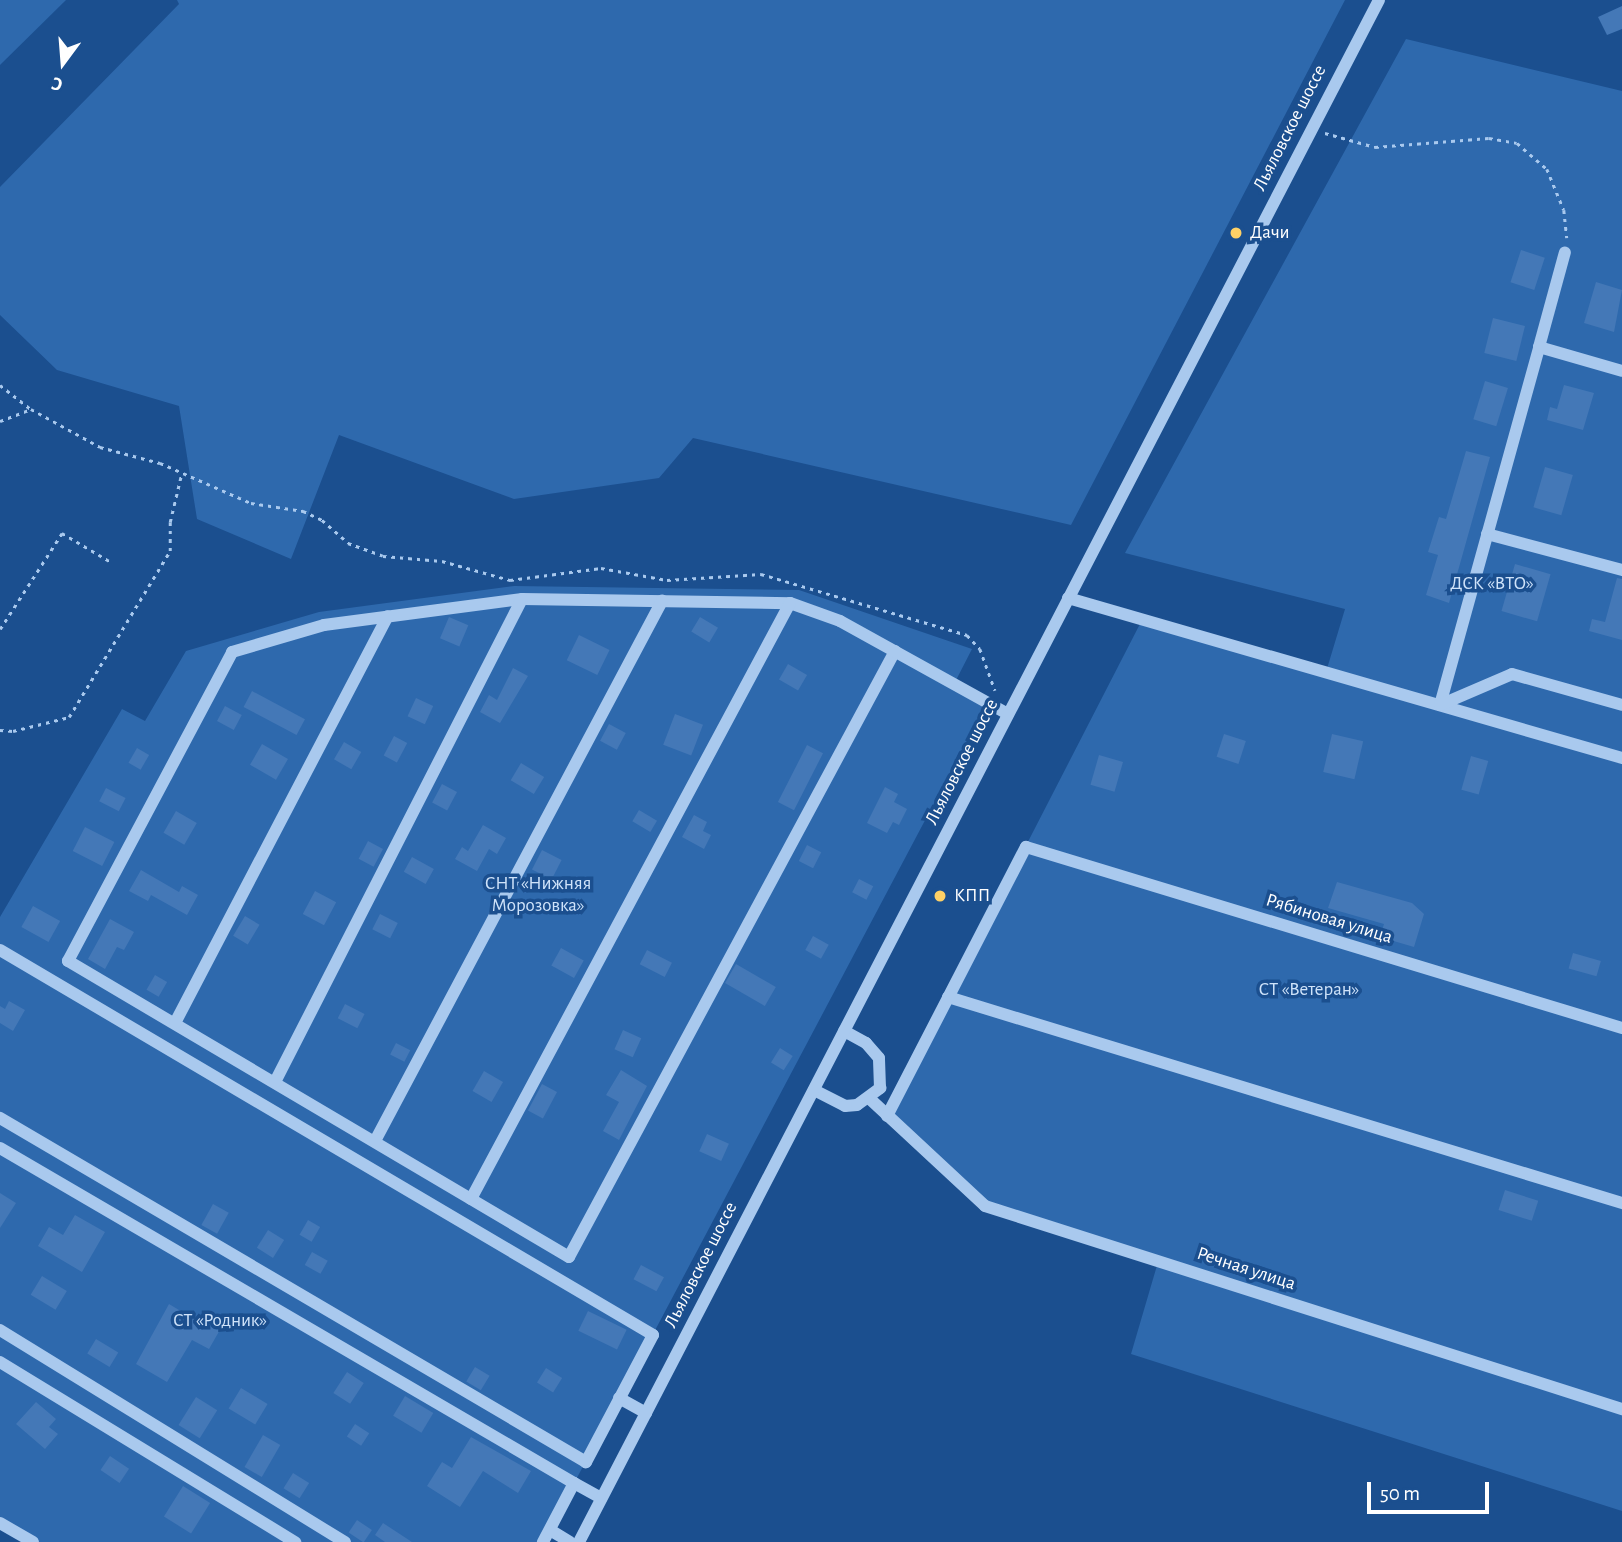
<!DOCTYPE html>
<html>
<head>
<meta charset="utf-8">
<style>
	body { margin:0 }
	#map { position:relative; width:1622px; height:1542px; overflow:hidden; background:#1b4f8f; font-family:"Alegreya Sans",sans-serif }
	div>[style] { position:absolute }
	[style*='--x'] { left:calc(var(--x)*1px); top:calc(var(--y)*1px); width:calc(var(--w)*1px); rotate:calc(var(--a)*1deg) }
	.green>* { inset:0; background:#2e69ad }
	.building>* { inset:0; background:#4478b7; transform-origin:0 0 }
	.path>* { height:2.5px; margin-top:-1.25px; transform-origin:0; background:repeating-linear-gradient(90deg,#a9c9ee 0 3.5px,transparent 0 8.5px) }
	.minor>* { height:12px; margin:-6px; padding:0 6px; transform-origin:6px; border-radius:6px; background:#a9c9ee }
	.dots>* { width:19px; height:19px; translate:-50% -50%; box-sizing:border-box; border:4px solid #1b4f8f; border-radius:50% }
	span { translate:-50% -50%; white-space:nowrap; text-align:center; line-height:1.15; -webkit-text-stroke:7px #1b4f8f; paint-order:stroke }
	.street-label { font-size:19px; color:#fff }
	.poi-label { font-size:19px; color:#fff }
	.left { translate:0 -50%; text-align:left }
	.park-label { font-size:19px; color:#cfe3fa }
	.north { position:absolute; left:28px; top:28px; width:70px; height:70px; -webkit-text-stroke:5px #1b4f8f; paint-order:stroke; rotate:196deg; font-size:19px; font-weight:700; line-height:28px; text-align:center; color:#fff }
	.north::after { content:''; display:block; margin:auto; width:24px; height:32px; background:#fff; clip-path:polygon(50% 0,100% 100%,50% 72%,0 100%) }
	.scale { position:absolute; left:1367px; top:1482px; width:122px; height:32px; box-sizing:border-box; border:4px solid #fff; border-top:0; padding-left:9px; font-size:21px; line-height:24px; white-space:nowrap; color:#fff; -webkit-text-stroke:5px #1b4f8f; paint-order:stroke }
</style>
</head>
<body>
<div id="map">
	<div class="green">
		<i style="clip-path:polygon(0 0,66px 0,0 65px)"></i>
		<i style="clip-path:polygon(177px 0,1345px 0,1071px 525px,693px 438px,659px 478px,514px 499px,339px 435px,291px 559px,197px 519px,179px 406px,57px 370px,0 315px,0 187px,179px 4px)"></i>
		<i style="clip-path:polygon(1406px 39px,1622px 91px,1622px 1511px,1131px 1354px,1158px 1262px,985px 1206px,887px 1116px,1142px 620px,1326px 672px,1345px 609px,1125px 553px)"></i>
		<i style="clip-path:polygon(514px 586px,799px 590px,972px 649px,952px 688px,985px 707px,543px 1542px,33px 1542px,0 1523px,0 917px,122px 709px,145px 721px,186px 651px,319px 612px)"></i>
	</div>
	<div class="building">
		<i style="clip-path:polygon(1622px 6px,1622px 29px,1607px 35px,1598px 17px)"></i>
		<i style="left:1521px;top:250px;width:25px;height:34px;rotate:18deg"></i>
		<i style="clip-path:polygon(1596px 282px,1622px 290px,1614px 332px,1584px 323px)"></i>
		<i style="left:1493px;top:318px;width:33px;height:36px;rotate:14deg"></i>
		<i style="left:1485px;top:381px;width:24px;height:40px;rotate:17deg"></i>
		<i style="clip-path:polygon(1564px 385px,1594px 393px,1583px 430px,1547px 420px,1550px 407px,1557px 409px)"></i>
		<i style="clip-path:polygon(1466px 451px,1490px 457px,1449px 603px,1426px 595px,1438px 555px,1428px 552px,1439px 517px,1446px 519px)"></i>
		<i style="left:1545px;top:467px;width:29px;height:42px;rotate:16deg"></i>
		<i style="left:1515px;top:564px;width:37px;height:49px;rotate:16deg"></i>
		<i style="clip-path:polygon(1617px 578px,1622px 579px,1622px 640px,1589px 631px,1592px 619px,1605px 622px)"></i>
		<i style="left:449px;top:617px;width:21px;height:23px;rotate:23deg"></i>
		<i style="left:700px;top:617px;width:21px;height:17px;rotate:31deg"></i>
		<i style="left:579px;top:635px;width:34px;height:28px;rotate:26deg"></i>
		<i style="left:788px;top:664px;width:22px;height:18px;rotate:30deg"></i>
		<i style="clip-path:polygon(513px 668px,528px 676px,500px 723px,480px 712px,489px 695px,497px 700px)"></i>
		<i style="left:252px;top:691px;width:60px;height:18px;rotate:28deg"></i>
		<i style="left:416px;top:698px;width:19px;height:20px;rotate:25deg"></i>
		<i style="left:225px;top:706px;width:19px;height:17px;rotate:28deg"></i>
		<i style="left:675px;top:714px;width:30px;height:33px;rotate:21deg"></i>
		<i style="left:609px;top:724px;width:19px;height:19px;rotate:28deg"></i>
		<i style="left:1224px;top:734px;width:23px;height:24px;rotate:18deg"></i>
		<i style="left:1332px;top:734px;width:32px;height:39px;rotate:13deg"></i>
		<i style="left:394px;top:736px;width:15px;height:22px;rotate:28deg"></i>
		<i style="left:344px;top:742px;width:20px;height:20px;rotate:30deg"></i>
		<i style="left:262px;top:744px;width:30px;height:24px;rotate:30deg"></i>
		<i style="left:807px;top:745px;width:18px;height:64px;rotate:27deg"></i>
		<i style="left:137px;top:748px;width:14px;height:17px;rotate:30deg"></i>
		<i style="left:1099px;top:755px;width:25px;height:31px;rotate:16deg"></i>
		<i style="left:1471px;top:756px;width:18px;height:35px;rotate:16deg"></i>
		<i style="left:521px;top:763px;width:27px;height:20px;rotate:31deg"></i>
		<i style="left:442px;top:784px;width:17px;height:21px;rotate:28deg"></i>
		<i style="clip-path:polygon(885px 787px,898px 794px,894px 802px,907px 809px,899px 825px,893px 822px,887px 833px,867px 823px)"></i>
		<i style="left:106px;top:788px;width:22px;height:15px;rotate:27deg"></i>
		<i style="left:639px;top:810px;width:21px;height:13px;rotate:31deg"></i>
		<i style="left:176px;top:811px;width:24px;height:25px;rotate:30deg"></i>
		<i style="clip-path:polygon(694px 815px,707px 822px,703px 831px,711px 835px,704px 849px,682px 837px)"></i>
		<i style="clip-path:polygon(483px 825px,506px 838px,497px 854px,489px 849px,477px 871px,455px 859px,462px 847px,468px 851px)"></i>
		<i style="left:85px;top:827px;width:33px;height:27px;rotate:27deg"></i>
		<i style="left:368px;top:841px;width:17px;height:20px;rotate:28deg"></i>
		<i style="left:807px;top:845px;width:16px;height:18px;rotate:27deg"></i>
		<i style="left:542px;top:850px;width:22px;height:22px;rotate:27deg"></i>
		<i style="left:412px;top:857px;width:25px;height:17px;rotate:29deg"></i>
		<i style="clip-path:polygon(141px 870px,179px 892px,182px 886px,198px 895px,187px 915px,151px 895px,148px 901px,129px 891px)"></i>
		<i style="left:859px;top:879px;width:16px;height:15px;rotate:27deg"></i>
		<i style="clip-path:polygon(1337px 882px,1412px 903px,1424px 914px,1414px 947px,1380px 937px,1384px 924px,1328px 908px)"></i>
		<i style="left:315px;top:891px;width:24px;height:26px;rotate:28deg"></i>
		<i style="left:33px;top:906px;width:31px;height:24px;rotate:29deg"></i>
		<i style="left:380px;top:914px;width:20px;height:17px;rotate:27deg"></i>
		<i style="left:245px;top:916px;width:17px;height:23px;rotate:31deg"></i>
		<i style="clip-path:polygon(110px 919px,134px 932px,124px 950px,117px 947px,105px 969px,88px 959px)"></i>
		<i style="left:813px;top:936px;width:18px;height:16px;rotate:29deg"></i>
		<i style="left:561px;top:948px;width:26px;height:20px;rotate:29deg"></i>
		<i style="left:647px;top:950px;width:28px;height:16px;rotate:27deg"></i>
		<i style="left:1573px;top:953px;width:29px;height:16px;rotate:16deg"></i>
		<i style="left:736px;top:964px;width:46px;height:22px;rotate:30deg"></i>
		<i style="left:155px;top:975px;width:14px;height:17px;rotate:30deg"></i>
		<i style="clip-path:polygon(9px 1001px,25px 1010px,13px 1031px,0 1023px,0 1006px,5px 1009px)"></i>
		<i style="left:345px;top:1004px;width:22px;height:16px;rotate:27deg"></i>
		<i style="left:623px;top:1030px;width:20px;height:21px;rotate:24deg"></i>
		<i style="left:396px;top:1043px;width:16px;height:13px;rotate:27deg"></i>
		<i style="left:780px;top:1048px;width:15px;height:17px;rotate:32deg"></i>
		<i style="clip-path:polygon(621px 1070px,647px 1086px,619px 1140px,603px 1131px,619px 1102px,606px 1095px)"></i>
		<i style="left:484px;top:1071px;width:22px;height:23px;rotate:30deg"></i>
		<i style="left:542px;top:1084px;width:17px;height:30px;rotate:28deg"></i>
		<i style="left:707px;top:1134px;width:24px;height:19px;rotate:24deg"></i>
		<i style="left:1505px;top:1190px;width:35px;height:21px;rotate:18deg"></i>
		<i style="clip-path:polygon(0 1193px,16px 1203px,0 1228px)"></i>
		<i style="left:213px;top:1204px;width:18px;height:24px;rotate:29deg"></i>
		<i style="clip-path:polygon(75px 1215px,105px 1232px,82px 1272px,38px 1246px,49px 1227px,63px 1235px)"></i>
		<i style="left:308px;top:1220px;width:14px;height:17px;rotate:30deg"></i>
		<i style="left:268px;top:1230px;width:19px;height:21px;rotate:32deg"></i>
		<i style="left:312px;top:1252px;width:18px;height:15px;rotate:29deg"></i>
		<i style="left:641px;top:1265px;width:26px;height:16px;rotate:28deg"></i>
		<i style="left:42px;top:1276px;width:29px;height:22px;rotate:31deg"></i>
		<i style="clip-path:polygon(169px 1304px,204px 1325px,207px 1319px,221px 1328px,209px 1349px,192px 1340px,167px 1382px,136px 1364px)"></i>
		<i style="left:588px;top:1311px;width:43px;height:22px;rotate:26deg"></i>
		<i style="left:96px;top:1339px;width:26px;height:17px;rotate:31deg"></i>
		<i style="left:475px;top:1367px;width:17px;height:17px;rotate:31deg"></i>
		<i style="left:546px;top:1368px;width:19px;height:17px;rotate:32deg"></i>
		<i style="left:347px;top:1372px;width:20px;height:25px;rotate:33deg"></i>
		<i style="left:241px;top:1388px;width:31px;height:24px;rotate:31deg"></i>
		<i style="left:405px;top:1396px;width:33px;height:23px;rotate:31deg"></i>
		<i style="left:196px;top:1397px;width:25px;height:33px;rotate:32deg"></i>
		<i style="clip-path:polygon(36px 1402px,56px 1419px,49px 1427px,58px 1434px,45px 1449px,16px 1424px)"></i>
		<i style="left:355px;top:1424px;width:17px;height:15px;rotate:33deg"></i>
		<i style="left:263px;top:1435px;width:20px;height:37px;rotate:30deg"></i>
		<i style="clip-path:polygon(471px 1437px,531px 1471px,518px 1493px,483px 1471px,460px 1507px,427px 1486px,442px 1462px,452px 1468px)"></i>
		<i style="left:110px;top:1456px;width:23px;height:17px;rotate:34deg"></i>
		<i style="left:293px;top:1473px;width:19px;height:18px;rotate:32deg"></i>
		<i style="left:183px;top:1486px;width:32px;height:36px;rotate:32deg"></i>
		<i style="left:357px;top:1520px;width:18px;height:15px;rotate:34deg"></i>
		<i style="clip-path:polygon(383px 1523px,412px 1542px,385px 1542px,375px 1535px)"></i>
	</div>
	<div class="path">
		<i style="--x:1325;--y:133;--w:52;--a:15.6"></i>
		<i style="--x:1375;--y:147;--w:114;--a:-4.5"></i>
		<i style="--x:1489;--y:138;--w:28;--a:10"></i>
		<i style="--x:1517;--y:143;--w:40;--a:41"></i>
		<i style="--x:1547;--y:169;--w:44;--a:67.5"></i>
		<i style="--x:1564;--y:210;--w:28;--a:84"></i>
		<i style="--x:0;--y:385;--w:39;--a:38"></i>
		<i style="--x:31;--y:409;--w:79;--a:28.8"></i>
		<i style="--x:100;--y:447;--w:62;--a:14.9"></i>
		<i style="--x:160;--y:463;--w:99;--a:23.7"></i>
		<i style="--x:251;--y:503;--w:53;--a:8.7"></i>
		<i style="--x:303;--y:511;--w:21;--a:25"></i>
		<i style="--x:322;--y:520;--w:35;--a:41"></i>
		<i style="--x:348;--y:543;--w:37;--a:20"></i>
		<i style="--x:383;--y:556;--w:59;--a:4.8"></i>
		<i style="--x:442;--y:561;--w:71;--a:15.6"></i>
		<i style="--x:510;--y:580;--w:92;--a:-7.5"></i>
		<i style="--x:601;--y:568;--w:67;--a:10.3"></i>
		<i style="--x:667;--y:580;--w:94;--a:-3.7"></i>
		<i style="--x:761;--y:574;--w:215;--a:16.5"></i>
		<i style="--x:967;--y:635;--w:19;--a:47"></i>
		<i style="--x:980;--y:649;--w:44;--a:69.9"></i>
		<i style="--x:0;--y:421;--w:31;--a:-21"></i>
		<i style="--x:0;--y:629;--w:114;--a:-57.1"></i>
		<i style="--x:62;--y:533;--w:57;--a:30.6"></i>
		<i style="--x:0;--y:730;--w:13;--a:4"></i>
		<i style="--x:13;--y:731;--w:58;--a:-14"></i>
		<i style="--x:69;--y:717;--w:194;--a:-58.7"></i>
		<i style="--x:170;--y:551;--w:29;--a:-90"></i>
		<i style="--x:170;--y:522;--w:47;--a:-76.6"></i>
	</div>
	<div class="minor">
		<i style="--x:1539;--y:347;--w:98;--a:-74.7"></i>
		<i style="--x:1487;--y:534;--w:140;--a:14.9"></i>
		<i style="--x:1068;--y:598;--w:577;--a:16.11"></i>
		<i style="--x:895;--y:651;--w:688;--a:118.28"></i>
		<i style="--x:569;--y:1257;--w:582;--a:-149.42"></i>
		<i style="--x:68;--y:961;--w:350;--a:-62"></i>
		<i style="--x:232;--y:652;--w:96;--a:-16.4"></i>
		<i style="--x:324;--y:625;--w:200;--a:-7.5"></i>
		<i style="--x:522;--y:599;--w:268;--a:0.9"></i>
		<i style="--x:790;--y:603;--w:53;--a:19.8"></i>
		<i style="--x:840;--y:621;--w:192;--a:29"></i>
		<i style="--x:1440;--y:705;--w:371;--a:-74.5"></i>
		<i style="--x:1539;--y:347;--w:86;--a:16.1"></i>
		<i style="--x:1440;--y:705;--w:78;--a:-23.3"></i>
		<i style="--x:1512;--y:674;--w:114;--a:15.7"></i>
		<i style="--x:0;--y:950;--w:758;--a:30.52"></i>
		<i style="--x:653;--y:1335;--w:144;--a:117.8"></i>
		<i style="--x:586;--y:1462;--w:680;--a:-149.59"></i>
		<i style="--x:948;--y:997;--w:705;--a:17"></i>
		<i style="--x:175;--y:1023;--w:459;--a:-62.4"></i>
		<i style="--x:275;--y:1082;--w:542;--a:-62.92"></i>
		<i style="--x:814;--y:1090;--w:35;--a:27"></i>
		<i style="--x:845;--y:1106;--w:12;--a:-5"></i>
		<i style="--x:857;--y:1105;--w:29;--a:-36"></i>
		<i style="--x:880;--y:1088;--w:30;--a:-92"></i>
		<i style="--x:879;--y:1058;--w:20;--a:-131"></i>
		<i style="--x:866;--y:1043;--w:25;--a:-151"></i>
		<i style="--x:870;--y:1099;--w:157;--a:42.9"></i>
		<i style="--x:985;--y:1206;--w:669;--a:17.68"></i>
		<i style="--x:887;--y:1116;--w:303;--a:-62.7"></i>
		<i style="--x:1026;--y:847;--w:623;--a:16.89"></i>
		<i style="--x:375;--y:1141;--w:612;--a:-62.01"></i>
		<i style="--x:0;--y:1148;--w:665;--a:30.27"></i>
		<i style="--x:574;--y:1483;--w:67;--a:117.7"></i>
		<i style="--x:471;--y:1199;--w:676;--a:-61.84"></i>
		<i style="--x:0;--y:1330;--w:405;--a:31.6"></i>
		<i style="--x:0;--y:1362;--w:346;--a:31.4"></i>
		<i style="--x:619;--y:1398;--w:31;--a:29"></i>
		<i style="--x:574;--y:1483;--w:31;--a:29"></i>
		<i style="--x:0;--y:1523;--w:38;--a:30"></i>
		<i style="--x:550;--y:1530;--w:23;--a:31"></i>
		<i style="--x:579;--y:1542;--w:1737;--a:-62.58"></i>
	</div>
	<div class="dots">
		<i style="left:1236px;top:233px;background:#ffd166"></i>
		<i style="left:940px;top:896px;background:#ffd166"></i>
	</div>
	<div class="street-label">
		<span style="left:1290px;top:128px;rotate:-63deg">Льяловское шоссе</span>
		<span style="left:962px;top:762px;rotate:-63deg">Льяловское шоссе</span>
		<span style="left:1329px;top:919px;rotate:17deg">Рябиновая улица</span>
		<span style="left:701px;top:1265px;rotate:-63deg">Льяловское шоссе</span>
		<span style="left:1246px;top:1269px;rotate:18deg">Речная улица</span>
	</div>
	<div class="poi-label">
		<span class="left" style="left:1250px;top:233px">Дачи</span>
		<span class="left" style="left:954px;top:896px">КПП</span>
	</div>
	<div class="park-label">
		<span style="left:1492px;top:584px">ДСК «ВТО»</span>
		<span style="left:538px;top:895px">СНТ «Нижняя<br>Морозовка»</span>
		<span style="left:1309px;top:990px">СТ «Ветеран»</span>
		<span style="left:220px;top:1321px">СТ «Родник»</span>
	</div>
	<div class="north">С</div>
	<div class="scale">50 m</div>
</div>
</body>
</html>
